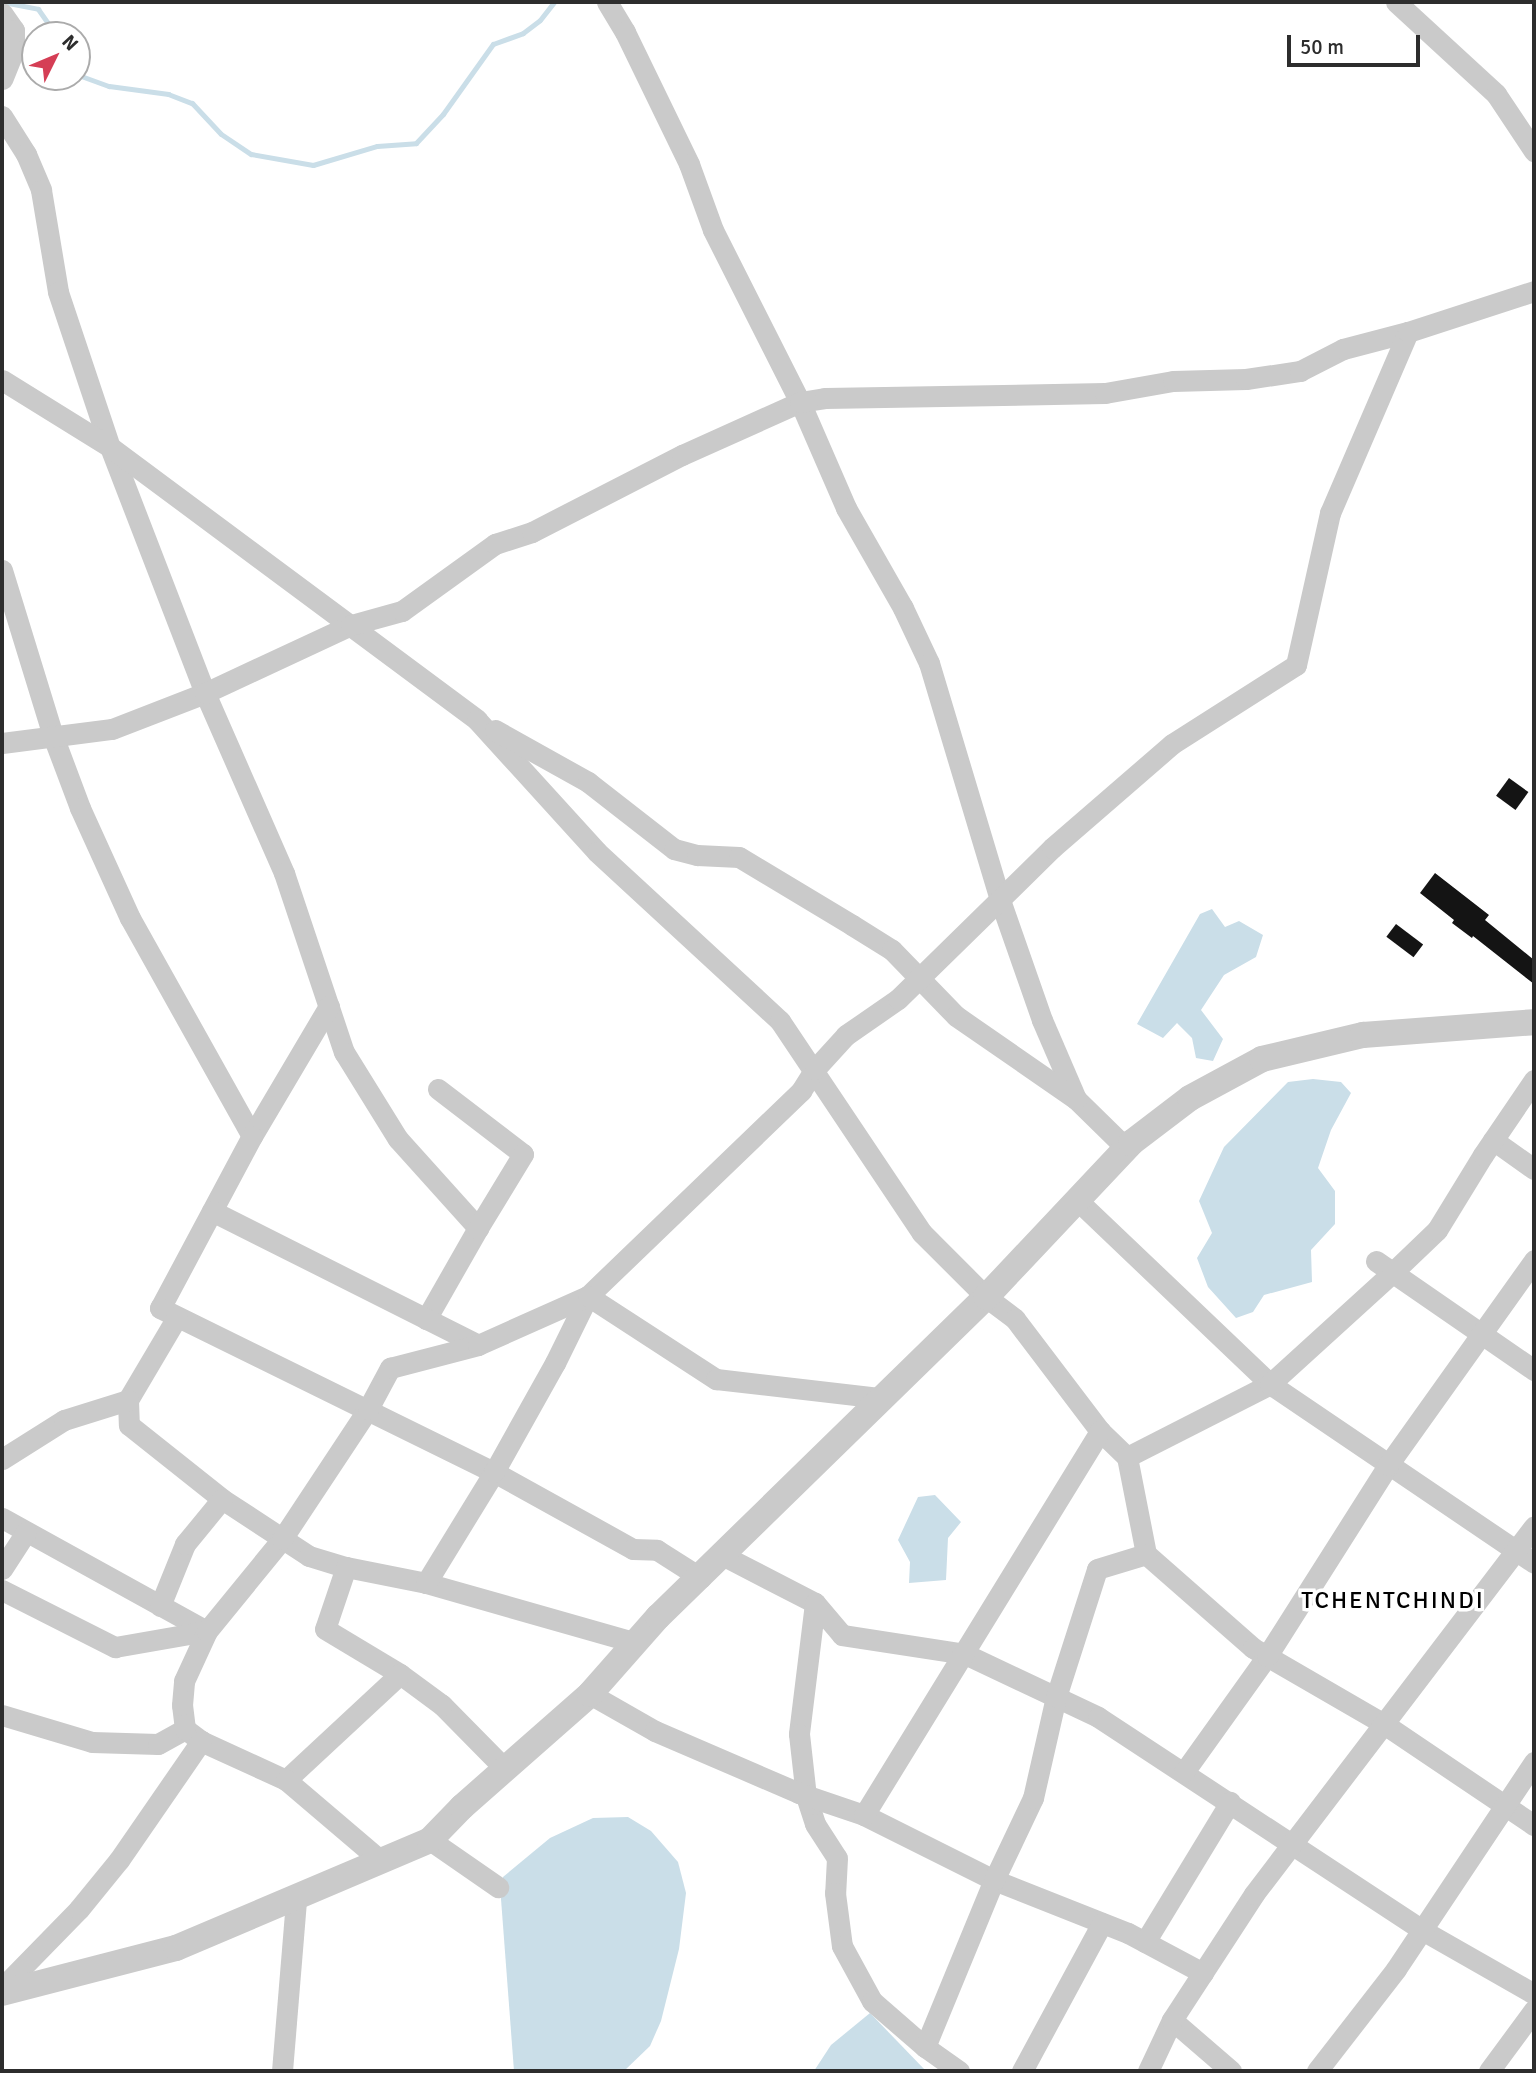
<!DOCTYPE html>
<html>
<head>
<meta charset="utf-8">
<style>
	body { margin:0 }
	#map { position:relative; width:1536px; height:2073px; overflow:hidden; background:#fff; font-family:Signika,sans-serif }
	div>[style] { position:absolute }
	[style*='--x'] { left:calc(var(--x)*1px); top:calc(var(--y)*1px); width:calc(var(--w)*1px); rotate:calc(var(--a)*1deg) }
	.water>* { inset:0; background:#cadee8 }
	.stream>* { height:5px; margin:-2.5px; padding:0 2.5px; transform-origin:2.5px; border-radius:2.5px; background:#cadee8 }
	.building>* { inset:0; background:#141414; transform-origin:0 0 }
	.minor>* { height:21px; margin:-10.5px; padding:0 10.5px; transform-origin:10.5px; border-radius:10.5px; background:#cacaca }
	.tertiary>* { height:26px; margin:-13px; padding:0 13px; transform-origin:13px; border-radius:13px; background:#cacaca }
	span { translate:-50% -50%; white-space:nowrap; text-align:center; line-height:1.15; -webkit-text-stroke:7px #fff; paint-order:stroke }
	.quarter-label { font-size:24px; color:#000; letter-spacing:2px }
	.frame { position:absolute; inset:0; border:4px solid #2d2d2d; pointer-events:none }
	.north { position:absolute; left:21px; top:21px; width:70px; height:70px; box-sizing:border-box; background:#fff; border:2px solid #ababab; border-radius:50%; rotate:47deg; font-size:19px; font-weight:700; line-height:28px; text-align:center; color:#2d2d2d }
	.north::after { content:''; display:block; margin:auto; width:24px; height:32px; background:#d53e55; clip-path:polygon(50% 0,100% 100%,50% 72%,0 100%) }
	.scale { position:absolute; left:1287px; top:35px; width:133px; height:32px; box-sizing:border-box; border:4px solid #2d2d2d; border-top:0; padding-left:9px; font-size:21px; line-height:24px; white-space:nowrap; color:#2d2d2d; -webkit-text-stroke:5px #fff; paint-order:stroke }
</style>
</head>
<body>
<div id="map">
	<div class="water">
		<i style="clip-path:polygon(1212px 909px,1225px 927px,1239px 921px,1263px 935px,1256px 957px,1224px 975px,1201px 1010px,1223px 1039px,1213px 1061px,1196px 1058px,1192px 1038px,1177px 1023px,1163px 1038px,1137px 1024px,1200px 914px)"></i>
		<i style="clip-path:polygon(1313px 1079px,1341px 1082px,1351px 1093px,1331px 1130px,1318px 1168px,1335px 1191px,1335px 1224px,1311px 1250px,1312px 1282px,1264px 1295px,1253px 1312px,1236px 1318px,1208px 1287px,1197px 1258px,1212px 1233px,1199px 1201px,1224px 1147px,1288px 1082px)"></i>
		<i style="clip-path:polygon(935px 1495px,961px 1522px,948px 1538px,946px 1580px,909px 1583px,910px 1562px,898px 1540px,918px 1497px)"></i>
		<i style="clip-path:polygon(628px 1817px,651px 1831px,678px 1862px,686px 1893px,679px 1949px,661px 2021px,650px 2046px,624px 2071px,514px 2071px,501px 1899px,503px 1877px,550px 1838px,593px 1818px)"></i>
		<i style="clip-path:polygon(870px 2013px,926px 2071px,814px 2071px,831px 2045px)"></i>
	</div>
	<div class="stream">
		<i style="--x:3;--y:2;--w:36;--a:11"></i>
		<i style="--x:38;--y:9;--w:32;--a:55"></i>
		<i style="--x:77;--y:71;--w:6;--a:51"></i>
		<i style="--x:81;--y:76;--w:30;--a:20"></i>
		<i style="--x:109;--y:86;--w:60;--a:7.7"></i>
		<i style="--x:168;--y:94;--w:26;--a:21"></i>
		<i style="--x:192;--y:103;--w:42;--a:46.9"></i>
		<i style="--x:221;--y:134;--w:36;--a:34"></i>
		<i style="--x:251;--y:154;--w:63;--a:10.1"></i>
		<i style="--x:313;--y:165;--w:67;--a:-16.5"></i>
		<i style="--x:377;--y:146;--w:39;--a:-4"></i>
		<i style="--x:416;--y:143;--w:40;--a:-47"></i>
		<i style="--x:443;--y:114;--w:86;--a:-54.5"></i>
		<i style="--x:493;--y:44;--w:32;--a:-20"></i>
		<i style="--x:523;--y:33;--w:21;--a:-37"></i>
		<i style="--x:540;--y:20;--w:23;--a:-52"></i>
	</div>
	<div class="building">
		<i style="left:1509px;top:778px;width:24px;height:22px;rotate:36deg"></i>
		<i style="clip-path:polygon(1435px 873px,1489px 915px,1485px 920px,1534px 960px,1534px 984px,1473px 936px,1472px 938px,1452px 923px,1454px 920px,1420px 893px)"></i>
		<i style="left:1396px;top:924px;width:34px;height:16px;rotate:37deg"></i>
	</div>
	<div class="minor">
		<i style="--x:607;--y:2;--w:35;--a:59"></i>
		<i style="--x:625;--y:32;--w:147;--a:64.1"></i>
		<i style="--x:689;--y:164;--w:70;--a:70"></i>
		<i style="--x:713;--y:230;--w:193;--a:63.2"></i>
		<i style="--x:800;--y:402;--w:116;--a:66.5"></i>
		<i style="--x:846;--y:508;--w:115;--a:60.3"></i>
		<i style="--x:903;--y:608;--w:61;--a:64.7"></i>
		<i style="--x:929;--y:663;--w:247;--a:73.3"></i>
		<i style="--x:1000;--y:900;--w:127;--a:70.7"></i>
		<i style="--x:1042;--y:1020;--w:86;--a:66.7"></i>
		<i style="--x:1076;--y:1099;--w:70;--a:44.4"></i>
		<i style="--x:1396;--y:2;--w:136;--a:42.6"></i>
		<i style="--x:1496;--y:94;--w:69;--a:56.3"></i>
		<i style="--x:2;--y:13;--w:21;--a:55"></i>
		<i style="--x:14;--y:30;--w:20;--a:90"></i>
		<i style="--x:14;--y:50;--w:31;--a:112"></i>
		<i style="--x:2;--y:116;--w:45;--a:57.7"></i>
		<i style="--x:26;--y:154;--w:39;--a:67"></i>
		<i style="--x:41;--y:190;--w:103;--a:80.5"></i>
		<i style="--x:58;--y:292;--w:163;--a:71.5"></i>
		<i style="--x:110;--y:447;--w:264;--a:68.9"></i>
		<i style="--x:205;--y:693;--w:197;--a:66.3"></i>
		<i style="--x:284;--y:873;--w:189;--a:71.5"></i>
		<i style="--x:344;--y:1052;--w:102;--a:58.2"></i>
		<i style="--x:398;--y:1139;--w:120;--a:48"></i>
		<i style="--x:478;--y:1228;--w:105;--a:119.7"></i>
		<i style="--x:2;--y:380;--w:127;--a:31.8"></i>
		<i style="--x:110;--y:447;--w:457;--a:36.6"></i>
		<i style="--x:477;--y:720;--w:178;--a:47.7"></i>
		<i style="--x:597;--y:852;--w:249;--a:42.7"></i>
		<i style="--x:780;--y:1021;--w:255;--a:56.2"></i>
		<i style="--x:922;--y:1233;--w:91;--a:45"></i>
		<i style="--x:986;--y:1297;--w:36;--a:37"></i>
		<i style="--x:1015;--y:1319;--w:141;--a:52.8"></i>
		<i style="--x:1100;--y:1431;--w:37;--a:44"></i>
		<i style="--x:1127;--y:1457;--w:99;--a:78.9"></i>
		<i style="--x:1146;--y:1554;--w:142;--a:41.3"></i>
		<i style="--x:1253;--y:1648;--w:151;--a:30.1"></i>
		<i style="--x:1384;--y:1724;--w:181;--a:34"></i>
		<i style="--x:2;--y:570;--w:174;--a:72.9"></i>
		<i style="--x:53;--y:736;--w:77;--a:69.4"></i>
		<i style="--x:80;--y:808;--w:121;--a:65.6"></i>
		<i style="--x:130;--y:918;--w:250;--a:60.8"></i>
		<i style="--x:495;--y:730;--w:107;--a:29.2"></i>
		<i style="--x:588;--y:782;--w:109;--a:37.9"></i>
		<i style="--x:674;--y:849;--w:24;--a:15"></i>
		<i style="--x:697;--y:855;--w:42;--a:2.7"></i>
		<i style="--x:739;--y:857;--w:132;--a:31"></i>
		<i style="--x:852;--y:925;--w:47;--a:32"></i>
		<i style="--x:892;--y:950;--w:92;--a:45.9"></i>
		<i style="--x:956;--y:1016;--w:146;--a:34.7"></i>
		<i style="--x:2;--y:743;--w:111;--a:-7.3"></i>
		<i style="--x:112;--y:729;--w:100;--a:-21.2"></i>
		<i style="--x:205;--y:693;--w:161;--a:-25"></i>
		<i style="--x:351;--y:625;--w:53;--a:-15.4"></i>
		<i style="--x:402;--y:611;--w:115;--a:-35.8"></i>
		<i style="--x:495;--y:544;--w:39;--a:-18"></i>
		<i style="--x:532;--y:532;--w:169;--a:-27.2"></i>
		<i style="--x:682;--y:455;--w:129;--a:-24.2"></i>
		<i style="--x:800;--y:402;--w:25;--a:-9"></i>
		<i style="--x:825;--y:398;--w:280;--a:-1"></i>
		<i style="--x:1105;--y:393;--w:69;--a:-10"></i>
		<i style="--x:1173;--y:381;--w:73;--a:-1.6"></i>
		<i style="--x:1246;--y:379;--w:55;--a:-8.4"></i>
		<i style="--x:1300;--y:371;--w:48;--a:-27.1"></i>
		<i style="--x:1343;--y:349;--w:67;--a:-14.7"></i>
		<i style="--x:329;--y:1006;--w:151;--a:120.6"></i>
		<i style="--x:252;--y:1136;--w:195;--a:118.1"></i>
		<i style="--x:160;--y:1308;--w:372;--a:26.2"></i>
		<i style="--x:494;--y:1472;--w:159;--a:29"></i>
		<i style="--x:633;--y:1549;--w:24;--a:2"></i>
		<i style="--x:657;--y:1550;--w:52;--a:32.5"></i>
		<i style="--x:438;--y:1089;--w:107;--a:37.4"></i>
		<i style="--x:523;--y:1154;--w:87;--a:121.3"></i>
		<i style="--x:1493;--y:1140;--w:50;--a:35.3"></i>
		<i style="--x:1076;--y:1199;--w:268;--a:43.6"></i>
		<i style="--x:1270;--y:1384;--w:319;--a:34.1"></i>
		<i style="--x:212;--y:1211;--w:298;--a:26.7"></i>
		<i style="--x:1376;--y:1261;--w:192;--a:34.6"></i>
		<i style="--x:177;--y:1317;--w:96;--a:120.6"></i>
		<i style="--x:128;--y:1400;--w:25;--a:88"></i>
		<i style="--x:129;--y:1425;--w:119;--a:38.5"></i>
		<i style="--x:222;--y:1499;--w:104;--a:33.2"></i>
		<i style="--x:309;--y:1556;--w:39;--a:17"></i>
		<i style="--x:346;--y:1567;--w:82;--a:11.3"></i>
		<i style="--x:426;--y:1583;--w:215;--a:15.9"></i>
		<i style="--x:1127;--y:1457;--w:161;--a:-27"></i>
		<i style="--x:1270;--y:1384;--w:165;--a:-42.3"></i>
		<i style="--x:1392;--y:1273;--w:62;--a:-43.7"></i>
		<i style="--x:1437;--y:1230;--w:88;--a:-58.5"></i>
		<i style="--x:1483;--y:1155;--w:91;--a:-55.8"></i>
		<i style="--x:2;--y:1459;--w:73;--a:-32.2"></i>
		<i style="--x:64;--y:1420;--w:67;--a:-17.4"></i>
		<i style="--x:2;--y:1518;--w:234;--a:28.9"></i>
		<i style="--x:724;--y:1556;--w:102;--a:27.3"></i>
		<i style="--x:815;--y:1603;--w:132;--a:97"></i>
		<i style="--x:799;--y:1734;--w:62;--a:83.6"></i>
		<i style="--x:806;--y:1796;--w:29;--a:72"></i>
		<i style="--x:815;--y:1824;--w:40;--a:57.1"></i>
		<i style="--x:837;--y:1858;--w:35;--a:93"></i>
		<i style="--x:835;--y:1893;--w:53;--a:82.5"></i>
		<i style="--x:842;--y:1946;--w:63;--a:61.4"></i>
		<i style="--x:872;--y:2001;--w:70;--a:41"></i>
		<i style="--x:925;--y:2047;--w:42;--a:35.2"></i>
		<i style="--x:346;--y:1567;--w:65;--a:108.7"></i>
		<i style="--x:325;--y:1629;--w:87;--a:31"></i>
		<i style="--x:2;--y:1569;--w:44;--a:-57"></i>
		<i style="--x:426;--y:1583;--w:130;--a:-58.5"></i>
		<i style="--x:494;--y:1472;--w:125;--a:-60.8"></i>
		<i style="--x:555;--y:1363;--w:75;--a:-63.8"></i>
		<i style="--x:588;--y:1296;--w:296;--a:-43.9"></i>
		<i style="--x:801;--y:1091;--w:26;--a:-58"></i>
		<i style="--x:815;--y:1069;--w:46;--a:-47.6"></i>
		<i style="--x:846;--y:1035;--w:63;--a:-34.7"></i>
		<i style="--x:898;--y:999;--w:216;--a:-44.4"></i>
		<i style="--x:1052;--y:848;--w:159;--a:-40.9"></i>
		<i style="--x:1172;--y:744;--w:147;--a:-32.5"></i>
		<i style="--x:1296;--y:665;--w:156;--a:-77.4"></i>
		<i style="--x:1330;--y:513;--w:197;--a:-66.7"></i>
		<i style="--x:1408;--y:332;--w:133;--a:-18"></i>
		<i style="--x:2;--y:1590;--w:127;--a:26.8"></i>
		<i style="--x:115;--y:1647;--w:93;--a:-9.9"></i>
		<i style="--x:815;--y:1603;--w:42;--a:49.8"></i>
		<i style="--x:842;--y:1635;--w:124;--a:8.8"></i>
		<i style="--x:965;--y:1654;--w:147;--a:25.3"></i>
		<i style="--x:1098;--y:1717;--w:388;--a:33.3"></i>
		<i style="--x:1422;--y:1930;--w:129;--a:29.7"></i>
		<i style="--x:160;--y:1606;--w:67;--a:-68"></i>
		<i style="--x:185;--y:1544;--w:58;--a:-50.6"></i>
		<i style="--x:590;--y:1694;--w:75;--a:29.6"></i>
		<i style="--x:655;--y:1731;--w:157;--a:23.3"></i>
		<i style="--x:799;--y:1793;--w:69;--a:18.7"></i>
		<i style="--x:864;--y:1815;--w:145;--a:26.6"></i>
		<i style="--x:994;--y:1880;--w:144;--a:21.6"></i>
		<i style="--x:1128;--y:1933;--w:85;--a:28.1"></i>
		<i style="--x:2;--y:1715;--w:94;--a:16.7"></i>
		<i style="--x:92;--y:1742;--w:66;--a:1.7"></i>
		<i style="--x:158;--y:1744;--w:31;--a:-29"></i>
		<i style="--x:505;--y:1769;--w:90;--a:-134.5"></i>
		<i style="--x:442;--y:1705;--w:52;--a:-143.6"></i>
		<i style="--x:400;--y:1674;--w:156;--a:137.1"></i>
		<i style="--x:286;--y:1780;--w:94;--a:-155.4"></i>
		<i style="--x:201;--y:1741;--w:20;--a:-143"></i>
		<i style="--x:185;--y:1729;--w:24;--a:-97"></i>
		<i style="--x:182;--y:1705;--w:24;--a:-85"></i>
		<i style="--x:184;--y:1681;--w:55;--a:-65.3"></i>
		<i style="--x:207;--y:1631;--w:119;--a:-50.8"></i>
		<i style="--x:282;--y:1539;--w:156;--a:-56.5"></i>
		<i style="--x:368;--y:1409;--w:47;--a:-61.8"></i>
		<i style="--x:390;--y:1368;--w:91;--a:-14.6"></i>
		<i style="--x:478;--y:1345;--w:120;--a:-24"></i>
		<i style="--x:588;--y:1296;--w:153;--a:33"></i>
		<i style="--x:716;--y:1379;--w:164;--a:6.6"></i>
		<i style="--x:1184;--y:1772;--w:143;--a:-54.4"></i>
		<i style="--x:1267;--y:1656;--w:226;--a:-57.6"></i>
		<i style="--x:1388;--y:1465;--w:252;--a:-54.5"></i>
		<i style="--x:286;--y:1780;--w:123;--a:40.4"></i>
		<i style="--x:864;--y:1815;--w:451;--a:-58.4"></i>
		<i style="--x:430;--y:1840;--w:83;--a:34.7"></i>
		<i style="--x:1145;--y:1942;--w:164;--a:-58.7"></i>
		<i style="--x:2;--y:1988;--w:110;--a:-45.7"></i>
		<i style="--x:79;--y:1909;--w:63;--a:-50.8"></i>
		<i style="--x:119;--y:1860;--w:145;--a:-55.4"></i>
		<i style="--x:1172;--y:2020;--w:78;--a:40.8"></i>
		<i style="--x:925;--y:2047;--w:181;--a:-67.6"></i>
		<i style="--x:994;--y:1880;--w:91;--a:-64.6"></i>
		<i style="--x:1033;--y:1798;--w:104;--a:-77.2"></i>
		<i style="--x:1056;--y:1697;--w:134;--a:-72.2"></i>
		<i style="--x:1097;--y:1569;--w:51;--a:-17"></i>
		<i style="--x:282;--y:2071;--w:173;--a:-85.3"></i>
		<i style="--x:1022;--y:2071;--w:168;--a:-61.6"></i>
		<i style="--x:1148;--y:2071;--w:56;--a:-64.8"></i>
		<i style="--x:1172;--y:2020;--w:150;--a:-56.9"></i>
		<i style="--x:1254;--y:1894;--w:462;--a:-52.7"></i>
		<i style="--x:1317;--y:2071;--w:129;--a:-52.2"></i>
		<i style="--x:1396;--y:1969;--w:249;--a:-56.3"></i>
		<i style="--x:1489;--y:2071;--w:76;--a:-53.6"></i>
	</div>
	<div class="tertiary">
		<i style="--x:2;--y:1993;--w:180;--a:-14.5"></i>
		<i style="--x:176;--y:1948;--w:276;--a:-23"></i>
		<i style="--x:430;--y:1840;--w:46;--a:-45.9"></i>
		<i style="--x:462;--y:1807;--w:171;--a:-41.4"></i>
		<i style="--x:590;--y:1694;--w:103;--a:-48.6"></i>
		<i style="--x:658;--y:1617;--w:458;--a:-44.3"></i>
		<i style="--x:986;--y:1297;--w:212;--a:-46.7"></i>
		<i style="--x:1131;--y:1143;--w:74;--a:-37.3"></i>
		<i style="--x:1190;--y:1098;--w:82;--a:-28.4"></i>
		<i style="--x:1262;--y:1059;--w:104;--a:-13.4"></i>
		<i style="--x:1363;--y:1035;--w:171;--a:-4.3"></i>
	</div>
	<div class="quarter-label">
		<span style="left:1393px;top:1601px">TCHENTCHINDI</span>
	</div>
	<div class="frame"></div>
	<div class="north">N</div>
	<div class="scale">50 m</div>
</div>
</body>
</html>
